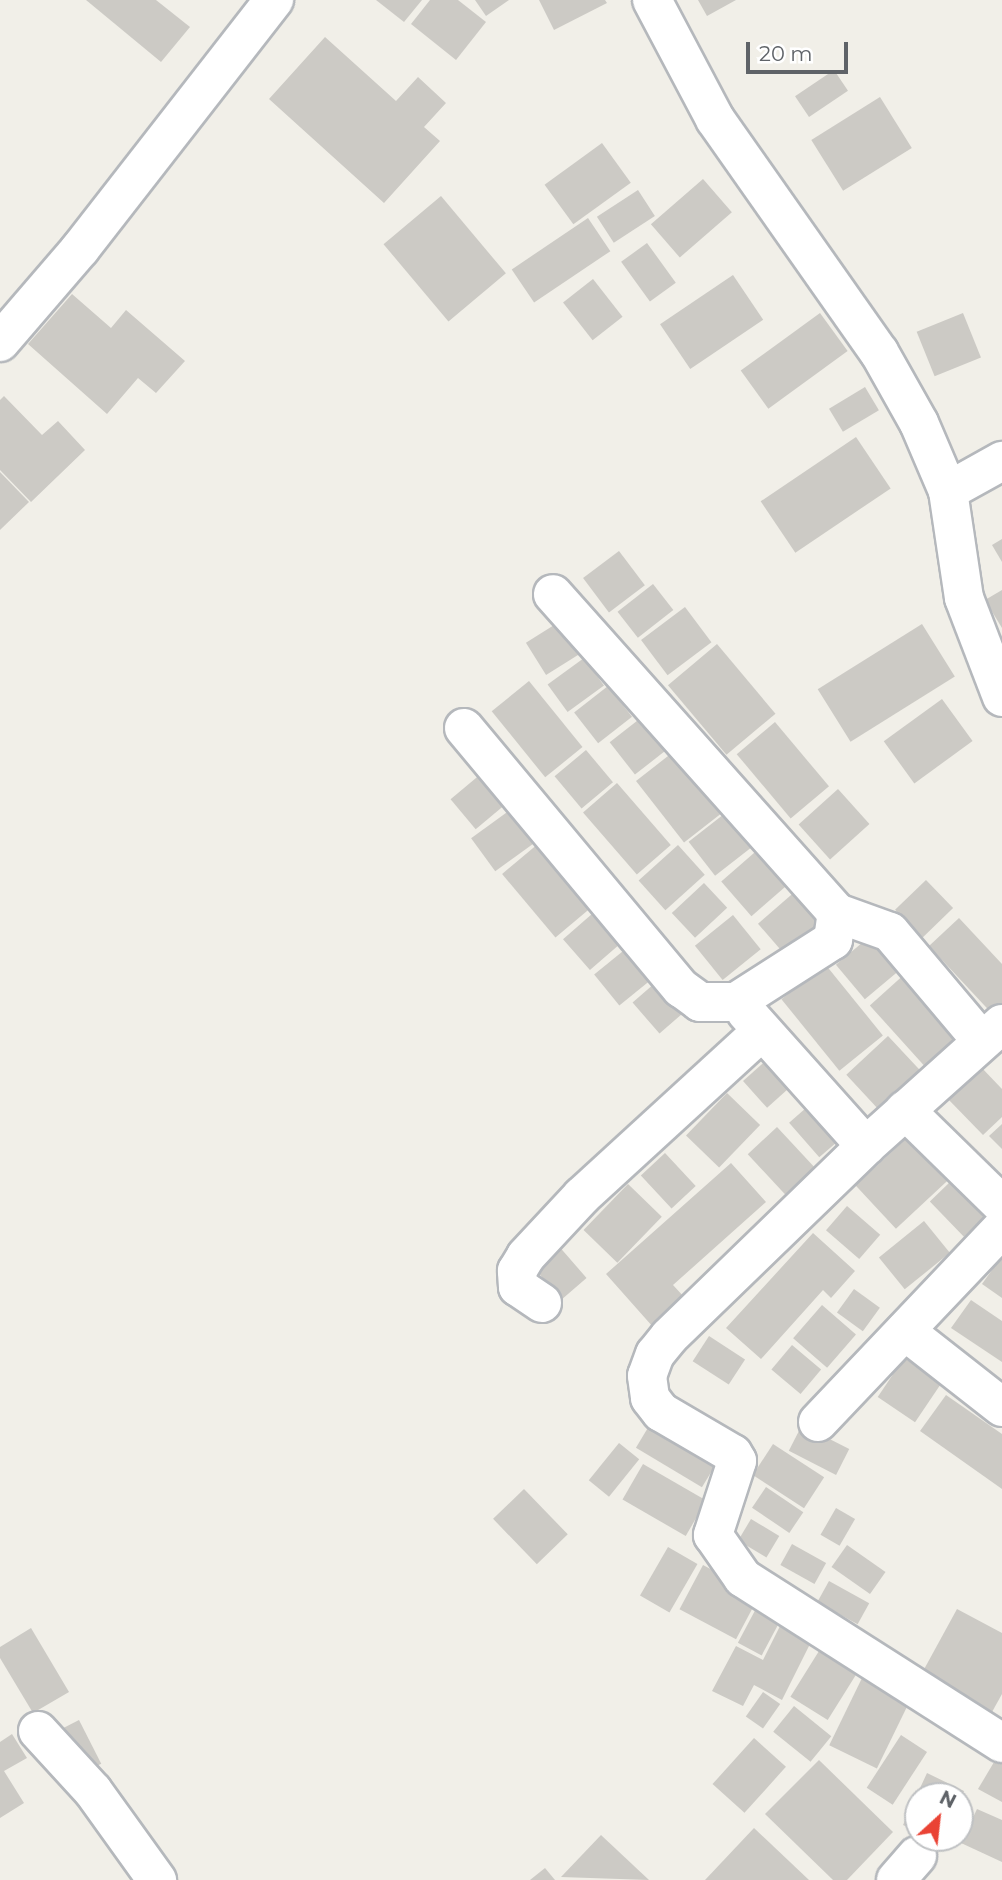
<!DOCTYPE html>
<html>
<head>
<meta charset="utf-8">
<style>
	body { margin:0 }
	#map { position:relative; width:1002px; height:1880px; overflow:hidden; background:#f1efe8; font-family:Montserrat,sans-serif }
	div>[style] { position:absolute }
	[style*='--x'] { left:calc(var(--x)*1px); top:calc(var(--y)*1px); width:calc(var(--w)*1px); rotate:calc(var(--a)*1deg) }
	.building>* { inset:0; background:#cccac5; transform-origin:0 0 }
	.roads { filter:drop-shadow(2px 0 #b5b8bc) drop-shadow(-2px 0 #b5b8bc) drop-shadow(0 2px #b5b8bc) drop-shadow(0 -2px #b5b8bc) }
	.street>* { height:38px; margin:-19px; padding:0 19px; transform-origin:19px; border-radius:19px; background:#fff }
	span { translate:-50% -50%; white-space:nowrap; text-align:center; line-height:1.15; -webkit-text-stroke:5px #fff; paint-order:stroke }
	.north { position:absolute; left:904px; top:1782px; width:70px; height:70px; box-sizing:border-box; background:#fff; border:2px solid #bfc1c3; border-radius:50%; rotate:27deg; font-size:19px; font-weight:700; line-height:28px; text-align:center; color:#5f6368 }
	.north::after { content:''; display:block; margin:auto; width:24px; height:32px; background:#ea4335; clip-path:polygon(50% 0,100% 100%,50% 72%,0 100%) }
	.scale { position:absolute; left:746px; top:42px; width:102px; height:32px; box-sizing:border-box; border:4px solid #5f6368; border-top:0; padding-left:9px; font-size:21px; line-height:24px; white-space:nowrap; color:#5f6368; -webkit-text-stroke:5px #fff; paint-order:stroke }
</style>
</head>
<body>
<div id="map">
	<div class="building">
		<i style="clip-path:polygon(86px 0,156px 0,190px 27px,161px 62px)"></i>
		<i style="clip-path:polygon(376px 0,422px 0,404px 22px)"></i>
		<i style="clip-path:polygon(430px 0,458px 0,486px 22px,456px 60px,411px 24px)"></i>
		<i style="clip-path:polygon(475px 0,509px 0,486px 16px)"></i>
		<i style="clip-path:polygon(539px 0,605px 0,607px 3px,554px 30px)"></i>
		<i style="clip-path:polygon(698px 0,736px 0,707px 16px)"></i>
		<i style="clip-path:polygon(325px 37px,396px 101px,418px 77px,446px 103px,424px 127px,440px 141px,384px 203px,269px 99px)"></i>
		<i style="left:834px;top:70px;width:25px;height:47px;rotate:56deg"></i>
		<i style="left:880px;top:97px;width:60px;height:81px;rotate:58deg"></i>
		<i style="left:602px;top:143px;width:49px;height:71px;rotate:54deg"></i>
		<i style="left:703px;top:179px;width:44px;height:69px;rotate:49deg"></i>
		<i style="left:638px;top:190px;width:31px;height:49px;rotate:57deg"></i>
		<i style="left:441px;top:196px;width:101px;height:75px;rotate:50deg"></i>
		<i style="left:588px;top:218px;width:40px;height:92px;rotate:56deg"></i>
		<i style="left:647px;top:243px;width:49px;height:32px;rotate:54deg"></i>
		<i style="left:733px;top:275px;width:54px;height:88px;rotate:56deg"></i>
		<i style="left:593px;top:279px;width:48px;height:38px;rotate:52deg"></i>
		<i style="clip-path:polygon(72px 294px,111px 328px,126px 310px,185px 361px,156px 393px,138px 378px,107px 414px,28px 344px)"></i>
		<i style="left:820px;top:313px;width:47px;height:98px;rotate:54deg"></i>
		<i style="left:963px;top:313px;width:48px;height:50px;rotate:68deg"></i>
		<i style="left:865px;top:387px;width:27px;height:42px;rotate:59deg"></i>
		<i style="clip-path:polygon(4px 396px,42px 435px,58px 421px,85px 450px,31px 502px,0 470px,0 400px)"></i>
		<i style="left:856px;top:437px;width:62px;height:115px;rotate:56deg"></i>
		<i style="clip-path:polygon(0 472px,29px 502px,0 530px)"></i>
		<i style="clip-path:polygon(1002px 539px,1002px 562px,992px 545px)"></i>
		<i style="left:619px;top:551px;width:43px;height:45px;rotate:53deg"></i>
		<i style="left:653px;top:584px;width:33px;height:45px;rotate:52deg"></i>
		<i style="clip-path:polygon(1002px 590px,1002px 628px,985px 600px)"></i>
		<i style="left:685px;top:607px;width:44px;height:55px;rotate:53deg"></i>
		<i style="left:559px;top:622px;width:38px;height:39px;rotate:58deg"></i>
		<i style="left:922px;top:624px;width:62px;height:123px;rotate:58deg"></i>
		<i style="left:717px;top:644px;width:91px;height:64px;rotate:50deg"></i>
		<i style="left:584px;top:658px;width:34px;height:45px;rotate:54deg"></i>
		<i style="left:529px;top:681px;width:85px;height:48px;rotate:51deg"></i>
		<i style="left:608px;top:686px;width:39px;height:43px;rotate:52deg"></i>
		<i style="left:942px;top:699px;width:52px;height:72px;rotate:54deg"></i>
		<i style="left:642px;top:717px;width:41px;height:41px;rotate:52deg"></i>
		<i style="left:775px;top:722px;width:84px;height:50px;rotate:50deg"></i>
		<i style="left:677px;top:749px;width:78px;height:52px;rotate:52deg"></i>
		<i style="left:586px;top:750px;width:42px;height:41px;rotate:50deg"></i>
		<i style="left:482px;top:773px;width:39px;height:41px;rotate:50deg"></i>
		<i style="left:617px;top:783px;width:82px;height:45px;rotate:49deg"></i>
		<i style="left:838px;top:789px;width:47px;height:53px;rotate:48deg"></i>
		<i style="left:514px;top:807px;width:41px;height:53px;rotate:54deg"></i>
		<i style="left:728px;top:811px;width:43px;height:50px;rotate:52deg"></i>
		<i style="left:545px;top:838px;width:83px;height:56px;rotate:50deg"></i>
		<i style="left:678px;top:845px;width:40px;height:53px;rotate:48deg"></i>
		<i style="left:762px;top:846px;width:46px;height:54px;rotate:49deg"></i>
		<i style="left:926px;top:880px;width:39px;height:43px;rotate:46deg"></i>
		<i style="left:704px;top:883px;width:34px;height:44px;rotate:47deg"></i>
		<i style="left:798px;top:889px;width:40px;height:53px;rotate:49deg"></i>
		<i style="left:600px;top:907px;width:41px;height:49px;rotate:49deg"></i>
		<i style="left:733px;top:915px;width:44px;height:49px;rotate:51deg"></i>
		<i style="clip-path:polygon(959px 918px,1002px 964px,1002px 1016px,998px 1020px,929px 946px)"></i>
		<i style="left:875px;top:932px;width:45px;height:51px;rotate:50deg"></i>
		<i style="left:633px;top:943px;width:40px;height:50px;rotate:51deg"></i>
		<i style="left:825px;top:964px;width:92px;height:56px;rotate:51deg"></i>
		<i style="left:907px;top:972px;width:85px;height:50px;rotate:48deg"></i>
		<i style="left:662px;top:977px;width:41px;height:39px;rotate:49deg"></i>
		<i style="left:888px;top:1036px;width:48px;height:57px;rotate:47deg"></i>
		<i style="left:772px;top:1055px;width:36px;height:39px;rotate:48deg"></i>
		<i style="clip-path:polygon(980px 1066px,1002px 1089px,1002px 1117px,983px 1135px,947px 1098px)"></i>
		<i style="left:727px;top:1093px;width:46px;height:59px;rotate:44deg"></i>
		<i style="left:814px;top:1101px;width:46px;height:33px;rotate:49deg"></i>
		<i style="clip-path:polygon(1002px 1124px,1002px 1149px,989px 1136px)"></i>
		<i style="left:777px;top:1127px;width:59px;height:40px;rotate:47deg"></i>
		<i style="left:912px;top:1133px;width:59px;height:77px;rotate:47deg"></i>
		<i style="left:665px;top:1153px;width:45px;height:33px;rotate:47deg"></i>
		<i style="clip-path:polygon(731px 1163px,766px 1202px,673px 1285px,685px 1298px,653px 1327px,606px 1274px)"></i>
		<i style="left:950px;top:1182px;width:49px;height:28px;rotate:46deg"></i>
		<i style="left:628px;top:1184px;width:47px;height:64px;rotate:44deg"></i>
		<i style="left:847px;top:1206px;width:44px;height:32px;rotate:41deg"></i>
		<i style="left:924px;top:1221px;width:41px;height:58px;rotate:51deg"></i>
		<i style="clip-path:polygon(813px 1233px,855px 1271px,831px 1298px,823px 1290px,761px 1359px,726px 1328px)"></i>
		<i style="left:557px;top:1244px;width:45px;height:33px;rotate:49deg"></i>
		<i style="clip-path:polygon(1002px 1256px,1002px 1298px,982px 1284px)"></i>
		<i style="left:854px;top:1289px;width:32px;height:29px;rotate:36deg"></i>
		<i style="clip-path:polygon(971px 1300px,1002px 1321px,1002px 1362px,951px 1328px)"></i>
		<i style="left:822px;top:1305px;width:45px;height:44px;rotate:41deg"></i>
		<i style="left:709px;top:1336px;width:43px;height:30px;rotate:33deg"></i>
		<i style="left:792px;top:1345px;width:38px;height:32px;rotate:40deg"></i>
		<i style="left:904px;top:1358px;width:45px;height:47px;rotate:34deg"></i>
		<i style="clip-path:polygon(946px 1395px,1002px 1434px,1002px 1489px,920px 1431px)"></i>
		<i style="left:655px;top:1416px;width:77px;height:37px;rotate:31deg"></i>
		<i style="left:802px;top:1425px;width:53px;height:29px;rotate:27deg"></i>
		<i style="left:619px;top:1443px;width:26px;height:48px;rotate:39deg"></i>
		<i style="left:773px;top:1444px;width:61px;height:37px;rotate:33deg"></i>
		<i style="left:643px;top:1464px;width:73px;height:41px;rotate:30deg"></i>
		<i style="left:766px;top:1487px;width:45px;height:25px;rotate:34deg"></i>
		<i style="left:524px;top:1489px;width:63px;height:43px;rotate:46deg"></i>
		<i style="left:836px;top:1508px;width:22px;height:31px;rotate:30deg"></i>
		<i style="left:751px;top:1519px;width:33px;height:25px;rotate:31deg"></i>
		<i style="left:792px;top:1544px;width:39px;height:24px;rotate:29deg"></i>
		<i style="left:847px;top:1545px;width:47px;height:27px;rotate:35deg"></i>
		<i style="left:668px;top:1547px;width:34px;height:56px;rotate:30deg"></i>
		<i style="left:703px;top:1565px;width:64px;height:50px;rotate:28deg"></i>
		<i style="left:829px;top:1581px;width:46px;height:24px;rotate:29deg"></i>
		<i style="left:759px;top:1603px;width:27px;height:45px;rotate:28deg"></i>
		<i style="clip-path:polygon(957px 1609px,1002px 1633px,1002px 1694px,992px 1712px,922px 1673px)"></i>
		<i style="clip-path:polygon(780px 1626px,811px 1642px,782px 1700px,754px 1685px,743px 1706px,712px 1691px,736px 1646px,763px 1660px)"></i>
		<i style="clip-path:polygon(31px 1628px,69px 1692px,33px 1713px,0 1658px,0 1647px)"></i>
		<i style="left:819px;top:1651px;width:44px;height:54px;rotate:32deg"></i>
		<i style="left:863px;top:1676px;width:53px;height:77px;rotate:26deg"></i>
		<i style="left:763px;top:1692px;width:21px;height:30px;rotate:35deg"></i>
		<i style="left:794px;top:1706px;width:48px;height:33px;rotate:39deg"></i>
		<i style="left:79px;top:1720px;width:49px;height:23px;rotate:63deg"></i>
		<i style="clip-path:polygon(12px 1734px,27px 1758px,4px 1771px,24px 1803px,0 1818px,0 1742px)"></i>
		<i style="left:901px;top:1735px;width:31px;height:63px;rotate:33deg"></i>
		<i style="left:754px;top:1738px;width:43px;height:62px;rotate:42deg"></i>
		<i style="clip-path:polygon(1000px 1752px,1002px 1753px,1002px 1802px,978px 1789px)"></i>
		<i style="clip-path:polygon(819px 1760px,893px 1832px,847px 1880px,833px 1880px,765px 1814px)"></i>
		<i style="clip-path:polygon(927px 1773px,964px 1791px,962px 1796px,918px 1796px,918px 1832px,903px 1825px)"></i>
		<i style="clip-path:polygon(977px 1809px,1002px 1820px,1002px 1862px,961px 1843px)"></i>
		<i style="clip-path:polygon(754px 1828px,809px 1880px,705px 1880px)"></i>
		<i style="clip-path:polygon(601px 1835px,649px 1880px,561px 1877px)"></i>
		<i style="clip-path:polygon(545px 1868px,555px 1880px,530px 1880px)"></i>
	</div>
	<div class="roads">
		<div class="street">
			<i style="--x:652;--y:0;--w:135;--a:62.1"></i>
			<i style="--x:715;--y:119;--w:285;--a:54.9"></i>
			<i style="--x:879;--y:352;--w:81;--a:60.6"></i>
			<i style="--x:919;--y:423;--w:74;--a:66.9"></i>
			<i style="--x:948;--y:491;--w:108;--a:81.5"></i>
			<i style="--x:964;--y:598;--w:106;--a:69"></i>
			<i style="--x:0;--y:342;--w:123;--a:-49.3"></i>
			<i style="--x:80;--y:249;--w:316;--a:-52.1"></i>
			<i style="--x:948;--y:491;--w:62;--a:-29.1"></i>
			<i style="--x:464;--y:728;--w:339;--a:50.2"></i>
			<i style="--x:681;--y:988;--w:24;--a:36"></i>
			<i style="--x:700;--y:1002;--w:36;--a:0"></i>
			<i style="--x:736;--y:1002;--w:115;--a:-32.6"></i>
			<i style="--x:833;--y:940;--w:27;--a:-82"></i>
			<i style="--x:837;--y:913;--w:427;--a:-131.7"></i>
			<i style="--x:837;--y:913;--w:56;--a:19.7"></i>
			<i style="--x:890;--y:932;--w:141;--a:49.9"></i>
			<i style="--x:746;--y:1012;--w:180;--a:48.2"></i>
			<i style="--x:1002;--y:1024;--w:183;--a:138.1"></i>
			<i style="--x:866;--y:1146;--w:274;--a:135.9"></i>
			<i style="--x:669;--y:1337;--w:22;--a:129"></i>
			<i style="--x:655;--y:1354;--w:23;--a:110"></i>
			<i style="--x:647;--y:1376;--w:22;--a:82"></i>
			<i style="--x:650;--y:1398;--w:18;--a:52"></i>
			<i style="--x:661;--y:1412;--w:83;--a:30.3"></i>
			<i style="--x:733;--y:1454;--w:8;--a:60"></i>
			<i style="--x:737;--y:1461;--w:78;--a:108"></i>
			<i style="--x:713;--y:1535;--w:52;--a:55.1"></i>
			<i style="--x:743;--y:1578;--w:307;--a:32.5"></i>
			<i style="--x:905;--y:1110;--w:136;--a:44.4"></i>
			<i style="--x:542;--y:1303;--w:29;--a:-146"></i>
			<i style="--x:518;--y:1287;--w:16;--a:-94"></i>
			<i style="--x:517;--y:1271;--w:17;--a:-59"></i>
			<i style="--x:526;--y:1256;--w:82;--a:-47"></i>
			<i style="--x:582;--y:1196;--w:244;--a:-42.5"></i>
			<i style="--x:905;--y:1331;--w:123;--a:38.1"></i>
			<i style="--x:818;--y:1422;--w:267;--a:-46.5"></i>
			<i style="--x:38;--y:1731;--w:81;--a:47.5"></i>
			<i style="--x:93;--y:1791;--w:110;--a:54.3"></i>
			<i style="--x:896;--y:1880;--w:32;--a:-49"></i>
		</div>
	</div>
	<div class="north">N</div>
	<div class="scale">20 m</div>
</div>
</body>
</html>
